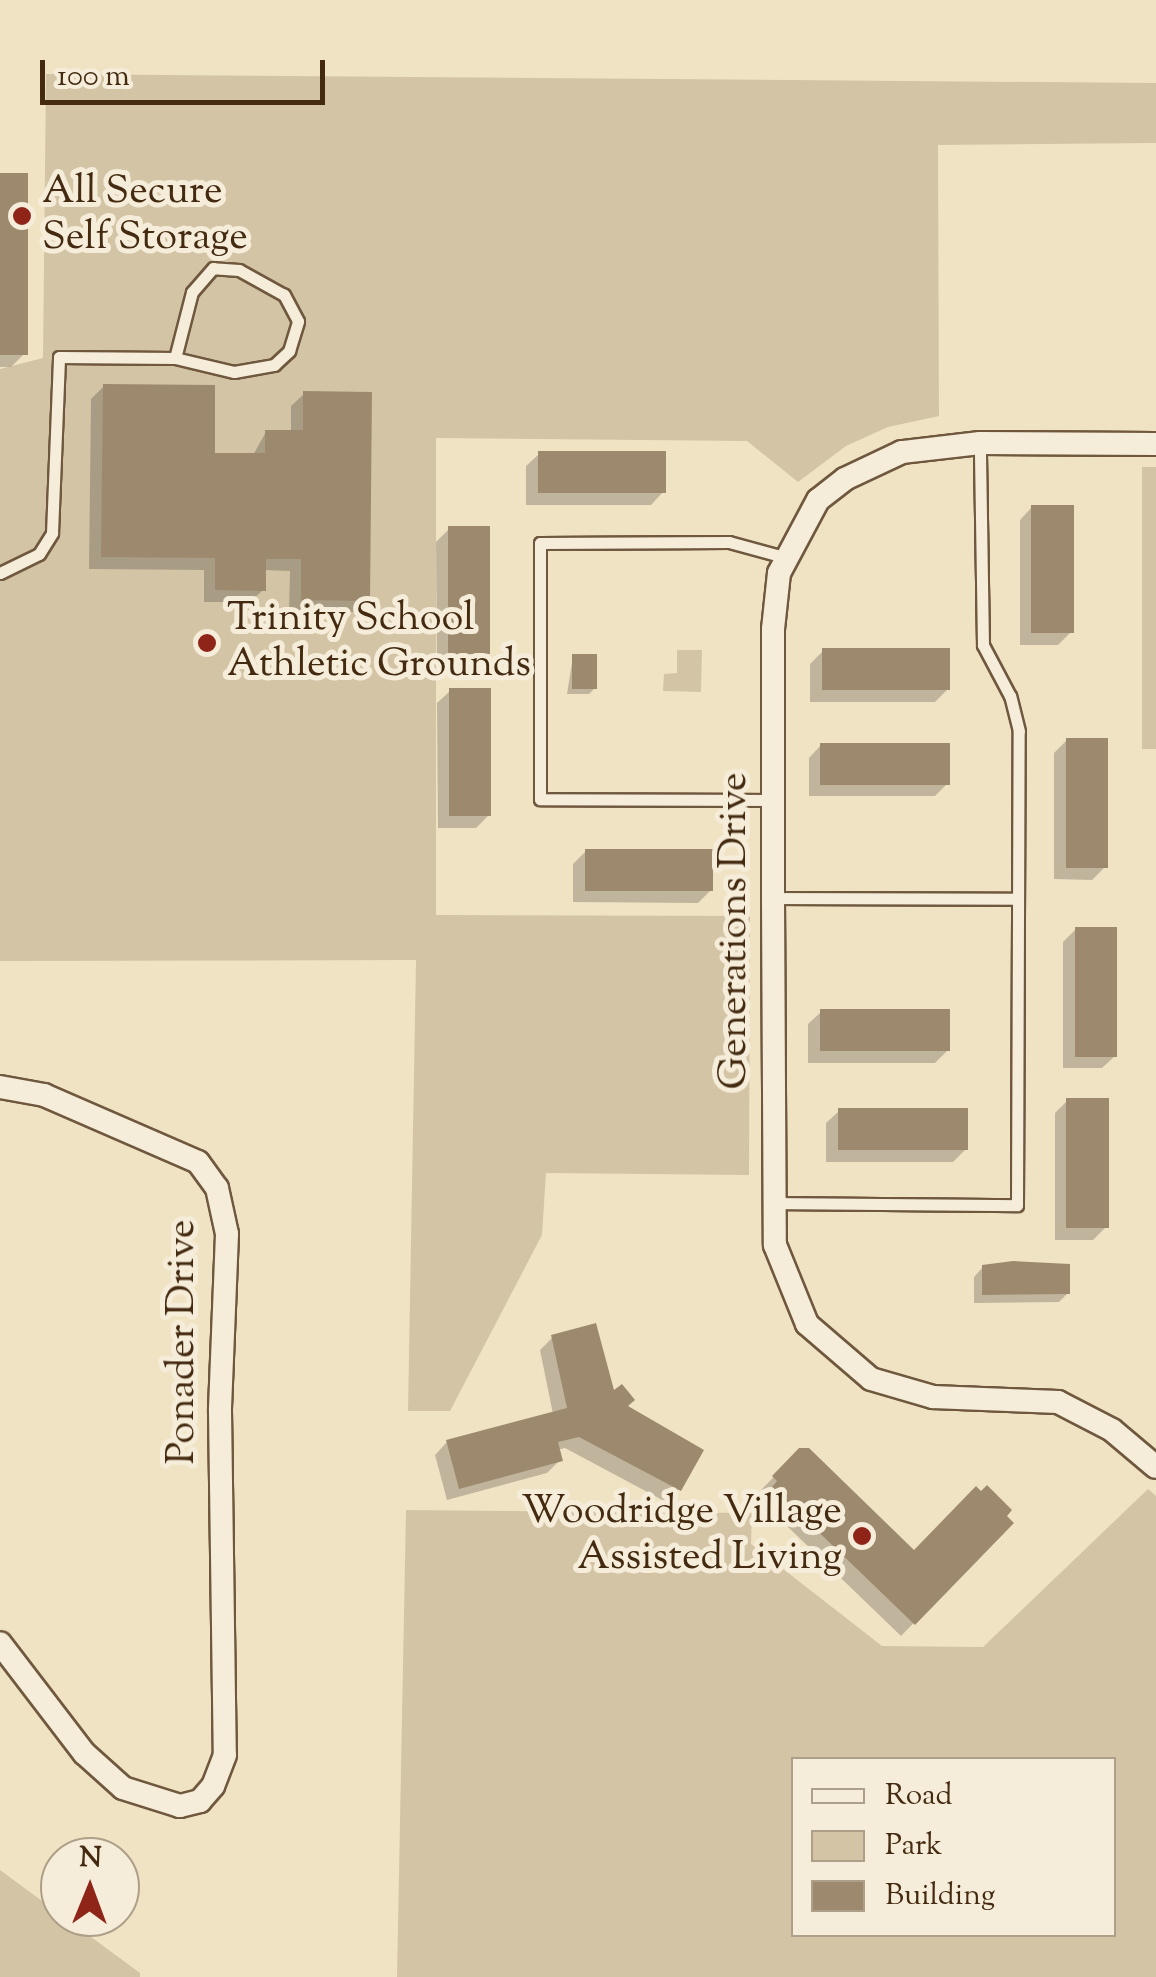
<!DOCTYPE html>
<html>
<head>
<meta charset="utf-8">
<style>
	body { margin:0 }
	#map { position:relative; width:1156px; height:1977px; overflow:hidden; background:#f0e3c4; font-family:"Sorts Mill Goudy",serif }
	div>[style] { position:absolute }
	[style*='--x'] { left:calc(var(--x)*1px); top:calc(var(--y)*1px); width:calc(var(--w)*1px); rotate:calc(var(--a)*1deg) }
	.green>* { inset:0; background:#d3c4a6; transform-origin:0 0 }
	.shadow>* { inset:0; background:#0003 }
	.building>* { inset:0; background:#9d8a6e; transform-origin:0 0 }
	.roads { filter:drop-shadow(2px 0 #6f583e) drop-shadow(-2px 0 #6f583e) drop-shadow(0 2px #6f583e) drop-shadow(0 -2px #6f583e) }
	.lane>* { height:11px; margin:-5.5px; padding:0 5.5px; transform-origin:5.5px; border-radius:5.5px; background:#f5edd9 }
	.street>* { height:22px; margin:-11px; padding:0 11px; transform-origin:11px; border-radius:11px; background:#f5edd9 }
	.dots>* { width:28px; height:28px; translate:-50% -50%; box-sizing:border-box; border:5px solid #f5edd9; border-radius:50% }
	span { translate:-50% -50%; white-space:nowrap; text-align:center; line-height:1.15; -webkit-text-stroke:10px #f5edd9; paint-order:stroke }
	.poi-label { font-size:40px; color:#442a11 }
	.left { translate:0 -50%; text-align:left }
	.right { translate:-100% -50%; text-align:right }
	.street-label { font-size:40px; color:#442a11 }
	.legend { position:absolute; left:791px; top:1757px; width:325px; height:180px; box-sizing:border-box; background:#f5edd9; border:2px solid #ae9f89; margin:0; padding:12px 18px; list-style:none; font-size:30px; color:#442a11 }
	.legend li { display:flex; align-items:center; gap:20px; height:50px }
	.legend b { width:50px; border:2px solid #ae9f89 }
	.north { position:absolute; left:40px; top:1837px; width:100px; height:100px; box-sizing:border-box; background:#f5edd9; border:2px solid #ae9f89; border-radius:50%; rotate:1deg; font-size:28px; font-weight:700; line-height:40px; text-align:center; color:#442a11 }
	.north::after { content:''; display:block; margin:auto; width:35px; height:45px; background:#8f2418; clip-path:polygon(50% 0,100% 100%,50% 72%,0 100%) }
	.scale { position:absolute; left:40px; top:60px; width:285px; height:45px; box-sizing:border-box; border:5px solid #442a11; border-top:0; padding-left:12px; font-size:30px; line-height:35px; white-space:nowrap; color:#442a11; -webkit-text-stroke:8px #f5edd9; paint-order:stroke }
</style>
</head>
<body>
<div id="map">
	<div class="green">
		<i style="clip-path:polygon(46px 74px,1156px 83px,1156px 143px,938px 145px,939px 416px,888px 427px,846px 446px,798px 482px,747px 441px,436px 438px,436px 915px,750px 916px,749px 1175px,546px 1173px,542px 1235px,450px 1411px,408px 1411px,416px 960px,0 961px,0 369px,43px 358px)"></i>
		<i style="left:1142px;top:467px;width:14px;height:282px"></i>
		<i style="clip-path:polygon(677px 650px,702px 650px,701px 692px,663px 691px,664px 674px,677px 673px)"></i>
		<i style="clip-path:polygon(evenodd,1148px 1489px,1156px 1496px,1156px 1977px,397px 1977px,406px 1510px,752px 1513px,751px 1544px,882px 1646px,983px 1647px,1148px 1489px,794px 1760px,1114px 1760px,1114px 1934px,794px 1934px,794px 1760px)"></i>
		<i style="clip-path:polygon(0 1870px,140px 1973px,140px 1977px,0 1977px)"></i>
	</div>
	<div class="shadow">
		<i style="clip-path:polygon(0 175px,24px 354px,11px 367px,0 367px)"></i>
		<i style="clip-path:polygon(104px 386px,212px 455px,253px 455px,266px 432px,291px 433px,291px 406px,304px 394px,368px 600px,355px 612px,289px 612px,290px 571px,263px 570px,263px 590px,250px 602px,204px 602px,204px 570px,89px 569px,91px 399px)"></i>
		<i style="clip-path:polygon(539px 454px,663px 492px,651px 505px,526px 505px,526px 466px)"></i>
		<i style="clip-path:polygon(1032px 507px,1071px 632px,1058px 645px,1020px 645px,1020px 520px)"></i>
		<i style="clip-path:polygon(449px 529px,488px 653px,475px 666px,437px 666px,436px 542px)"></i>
		<i style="clip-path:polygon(823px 651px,948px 689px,935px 702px,810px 702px,810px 664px)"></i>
		<i style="clip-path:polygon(573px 656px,595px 688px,589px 694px,567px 694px)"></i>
		<i style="clip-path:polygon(450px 691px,489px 815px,476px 828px,438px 828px,437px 703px)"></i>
		<i style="clip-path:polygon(1067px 740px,1105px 867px,1092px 880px,1054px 879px,1054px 753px)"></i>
		<i style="clip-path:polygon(821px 745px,948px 783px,935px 796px,809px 796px,809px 758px)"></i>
		<i style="clip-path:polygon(586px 851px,711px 890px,698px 903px,573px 902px,573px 864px)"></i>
		<i style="clip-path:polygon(1076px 929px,1115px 1056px,1102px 1068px,1063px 1068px,1063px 942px)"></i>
		<i style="clip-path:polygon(821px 1012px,948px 1050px,935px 1063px,808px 1063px,808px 1024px)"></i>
		<i style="clip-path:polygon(1067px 1101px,1106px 1227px,1093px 1240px,1055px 1240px,1055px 1113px)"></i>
		<i style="clip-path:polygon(839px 1111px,966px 1149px,953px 1162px,826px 1162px,826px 1123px)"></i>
		<i style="clip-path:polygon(983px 1267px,1068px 1293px,1059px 1302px,974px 1303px,974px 1277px)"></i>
		<i style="clip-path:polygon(553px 1337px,625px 1408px,679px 1489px,666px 1502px,565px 1448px,557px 1450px,560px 1460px,547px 1473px,447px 1500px,435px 1455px,447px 1442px,553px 1414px,540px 1350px)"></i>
		<i style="clip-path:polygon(800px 1450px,914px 1553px,1003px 1516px,1011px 1523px,901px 1636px,761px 1501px,767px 1495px,761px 1490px)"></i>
	</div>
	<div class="building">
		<i style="left:0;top:173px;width:28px;height:182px"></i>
		<i style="clip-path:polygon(103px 384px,215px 385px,215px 453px,265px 453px,265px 430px,303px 430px,303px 391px,372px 392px,370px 601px,301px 600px,301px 559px,266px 559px,266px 591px,215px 590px,215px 558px,101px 557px)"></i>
		<i style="left:538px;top:451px;width:128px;height:42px"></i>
		<i style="left:1031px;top:505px;width:43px;height:128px"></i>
		<i style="left:448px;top:526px;width:42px;height:128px"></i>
		<i style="left:822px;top:648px;width:128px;height:42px"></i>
		<i style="left:572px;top:654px;width:25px;height:35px"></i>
		<i style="left:449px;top:688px;width:42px;height:128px"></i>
		<i style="left:1066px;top:738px;width:42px;height:130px"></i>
		<i style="left:820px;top:743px;width:130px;height:42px"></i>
		<i style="left:585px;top:849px;width:128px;height:42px"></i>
		<i style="left:1075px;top:927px;width:42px;height:130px"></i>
		<i style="left:820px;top:1009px;width:130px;height:42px"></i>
		<i style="left:1066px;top:1098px;width:43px;height:130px"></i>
		<i style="left:838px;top:1108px;width:130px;height:42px"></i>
		<i style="clip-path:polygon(1013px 1261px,1070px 1264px,1070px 1294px,982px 1295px,982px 1265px)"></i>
		<i style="clip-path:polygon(596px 1323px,614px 1390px,622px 1384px,635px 1400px,628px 1406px,704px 1450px,681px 1491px,579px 1437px,558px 1442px,563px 1461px,459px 1489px,446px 1440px,567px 1408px,551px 1335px)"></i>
		<i style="clip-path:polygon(799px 1448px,809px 1448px,914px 1550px,976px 1486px,981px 1491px,987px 1485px,1012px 1510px,1007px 1516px,1014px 1523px,915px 1625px,772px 1487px,777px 1481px,772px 1476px)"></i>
	</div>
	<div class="roads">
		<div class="lane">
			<i style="--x:0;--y:573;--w:43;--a:-26"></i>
			<i style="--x:39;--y:554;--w:25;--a:-58"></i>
			<i style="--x:52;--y:533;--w:176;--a:-87.7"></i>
			<i style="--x:59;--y:357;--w:116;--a:0.5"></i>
			<i style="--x:175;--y:358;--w:61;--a:13.3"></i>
			<i style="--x:234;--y:372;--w:41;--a:-9.9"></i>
			<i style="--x:274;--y:365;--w:21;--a:-43"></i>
			<i style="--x:289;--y:351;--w:31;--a:-73"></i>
			<i style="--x:298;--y:321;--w:30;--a:-118"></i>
			<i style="--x:284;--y:295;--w:51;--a:-150.9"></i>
			<i style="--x:239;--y:270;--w:26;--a:-176"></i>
			<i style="--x:213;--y:268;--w:32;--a:131"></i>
			<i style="--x:192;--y:292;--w:68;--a:104.4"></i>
			<i style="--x:773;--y:800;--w:233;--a:-179.8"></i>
			<i style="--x:540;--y:799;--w:256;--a:-90"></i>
			<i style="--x:540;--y:543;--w:189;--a:-0.3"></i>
			<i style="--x:729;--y:542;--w:57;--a:15.3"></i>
			<i style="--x:773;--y:898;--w:245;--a:0.2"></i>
			<i style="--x:774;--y:1203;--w:243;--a:0.5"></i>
			<i style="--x:1017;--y:1205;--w:474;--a:-89.8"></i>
			<i style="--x:1019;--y:731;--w:36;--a:-104"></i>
			<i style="--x:1010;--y:696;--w:58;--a:-117.9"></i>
			<i style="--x:983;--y:645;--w:202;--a:-90.9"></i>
		</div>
		<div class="street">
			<i style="--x:1156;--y:444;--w:176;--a:-179.7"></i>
			<i style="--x:980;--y:443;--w:79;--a:173.4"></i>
			<i style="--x:902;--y:452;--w:63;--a:154.7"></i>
			<i style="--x:845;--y:479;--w:34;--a:142"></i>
			<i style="--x:818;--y:500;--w:83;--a:118.1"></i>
			<i style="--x:779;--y:573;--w:56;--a:96.1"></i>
			<i style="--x:773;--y:629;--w:269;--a:90"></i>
			<i style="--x:773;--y:898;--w:347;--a:89.7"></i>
			<i style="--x:775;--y:1245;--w:85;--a:67.9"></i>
			<i style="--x:807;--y:1324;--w:84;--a:40.7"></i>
			<i style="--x:871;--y:1379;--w:65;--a:16.2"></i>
			<i style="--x:933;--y:1397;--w:125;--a:2.3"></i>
			<i style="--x:1058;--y:1402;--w:61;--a:27.4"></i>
			<i style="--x:1112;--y:1430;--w:57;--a:40.1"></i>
			<i style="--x:0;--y:1087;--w:45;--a:10.3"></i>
			<i style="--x:44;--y:1095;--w:168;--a:23.5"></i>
			<i style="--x:198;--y:1162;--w:32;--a:54"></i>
			<i style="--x:217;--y:1188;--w:47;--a:77.7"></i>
			<i style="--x:227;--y:1234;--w:177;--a:92.3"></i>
			<i style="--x:220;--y:1411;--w:344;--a:89.2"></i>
			<i style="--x:225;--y:1755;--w:33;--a:111"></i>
			<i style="--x:213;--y:1786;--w:20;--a:131"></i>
			<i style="--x:200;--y:1801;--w:21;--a:166"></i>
			<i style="--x:180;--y:1806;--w:60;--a:-162.5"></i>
			<i style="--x:123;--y:1788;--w:52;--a:-138.1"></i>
			<i style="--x:84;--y:1753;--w:138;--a:-127.4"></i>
		</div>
	</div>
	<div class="dots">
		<i style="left:22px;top:216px;background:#8f2418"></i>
		<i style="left:207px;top:643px;background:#8f2418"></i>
		<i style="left:862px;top:1536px;background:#8f2418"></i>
	</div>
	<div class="poi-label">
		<span class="left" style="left:42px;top:216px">All Secure<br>Self Storage</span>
		<span class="left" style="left:227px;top:643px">Trinity School<br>Athletic Grounds</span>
		<span class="right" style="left:842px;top:1536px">Woodridge Village<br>Assisted Living</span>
	</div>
	<div class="street-label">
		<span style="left:736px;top:931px;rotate:-90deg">Generations Drive</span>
		<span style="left:184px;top:1342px;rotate:-90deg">Ponader Drive</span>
	</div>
	<ul class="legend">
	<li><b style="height:12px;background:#f5edd9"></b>Road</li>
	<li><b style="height:28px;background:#d3c4a6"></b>Park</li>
	<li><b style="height:28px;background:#9d8a6e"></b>Building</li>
	</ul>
	<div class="north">N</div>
	<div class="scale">100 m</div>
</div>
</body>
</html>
